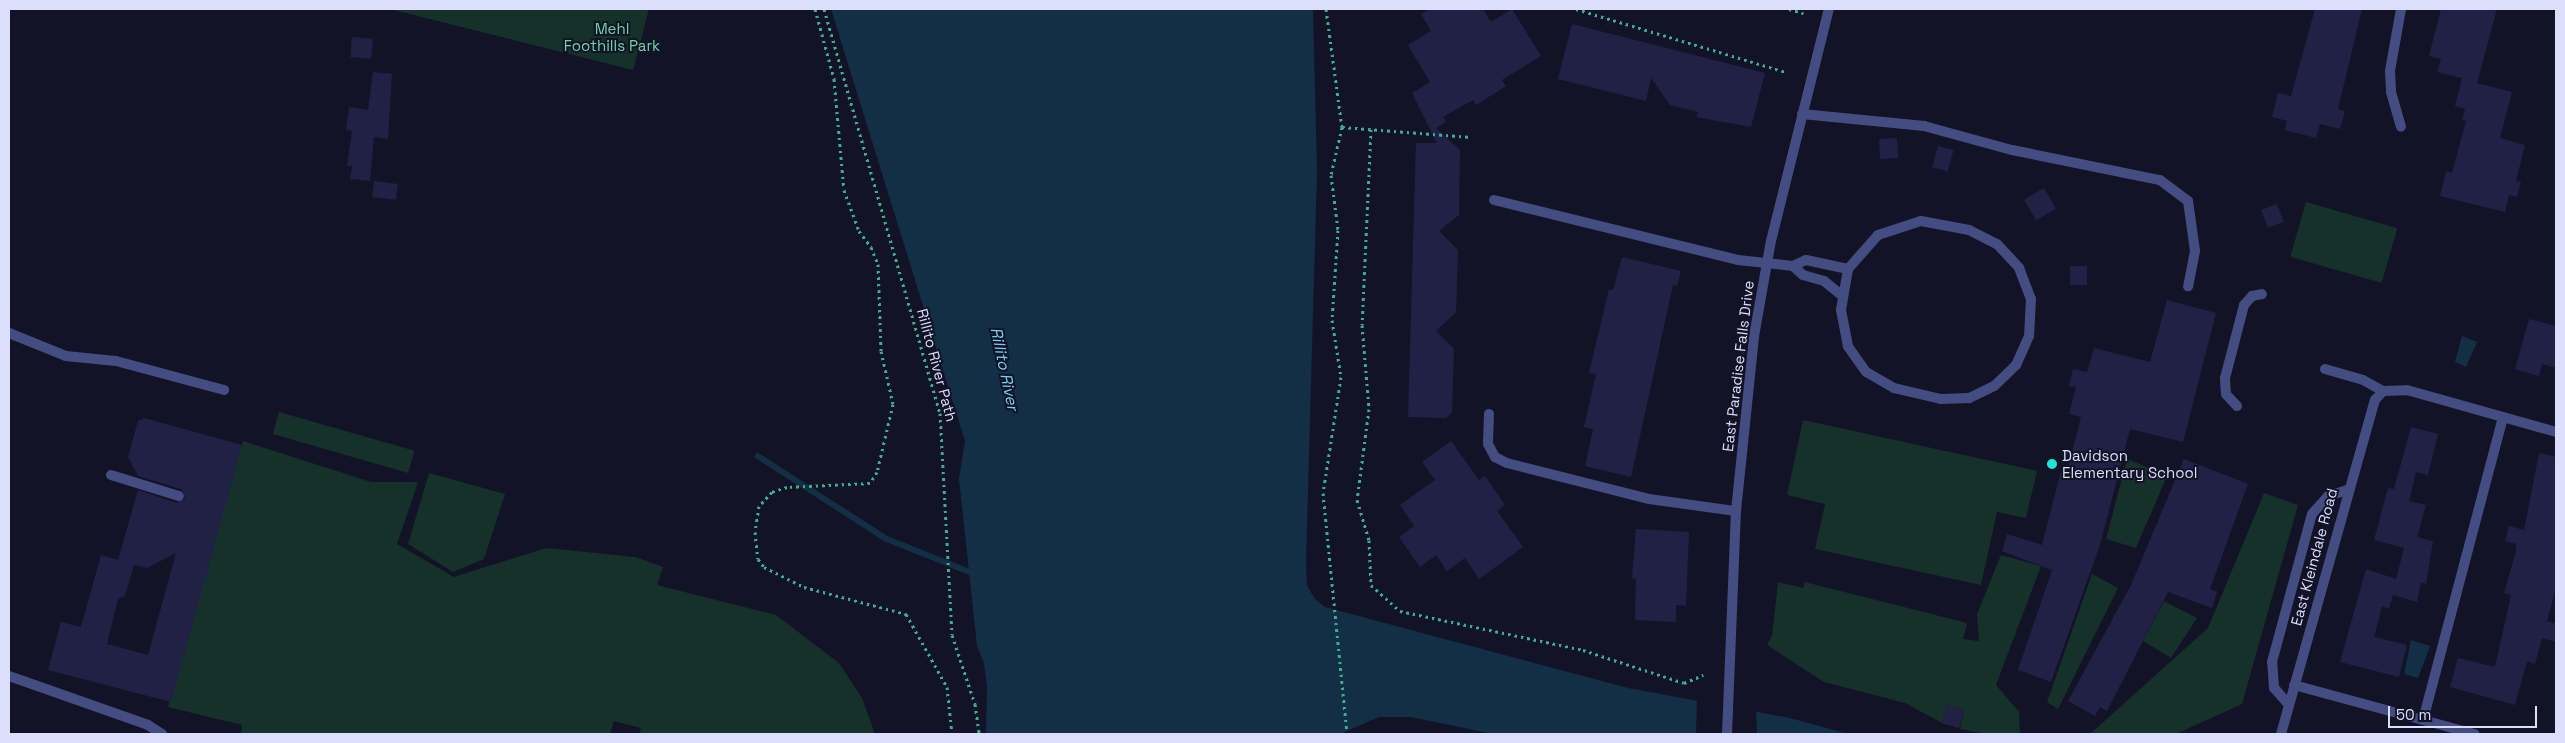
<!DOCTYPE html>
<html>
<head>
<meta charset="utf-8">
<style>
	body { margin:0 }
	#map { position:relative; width:2565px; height:743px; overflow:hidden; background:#131327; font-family:"Space Grotesk",sans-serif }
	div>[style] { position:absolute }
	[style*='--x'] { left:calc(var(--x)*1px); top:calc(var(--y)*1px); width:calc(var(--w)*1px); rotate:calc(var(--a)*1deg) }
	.green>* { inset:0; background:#16302a; transform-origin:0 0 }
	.water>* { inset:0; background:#132f45 }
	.pier>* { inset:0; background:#131327 }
	.stream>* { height:5.5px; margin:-2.75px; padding:0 2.75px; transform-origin:2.75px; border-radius:2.75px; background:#132f45 }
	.building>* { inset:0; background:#212146; transform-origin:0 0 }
	.path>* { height:3px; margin-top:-1.5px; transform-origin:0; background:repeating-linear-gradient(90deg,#3eae91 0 2.5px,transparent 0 6.5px) }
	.lane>* { height:10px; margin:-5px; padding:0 5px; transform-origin:5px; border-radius:5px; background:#434d81 }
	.street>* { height:10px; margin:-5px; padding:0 5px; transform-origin:5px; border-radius:5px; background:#434d81 }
	.dots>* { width:14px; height:14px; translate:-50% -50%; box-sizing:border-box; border:2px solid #131327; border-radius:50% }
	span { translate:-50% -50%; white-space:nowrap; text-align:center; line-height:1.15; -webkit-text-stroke:4px #131327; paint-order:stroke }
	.park-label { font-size:15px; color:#6fd4a7 }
	.street-label { font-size:15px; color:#dcdffb }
	.poi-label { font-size:15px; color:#dcdffb }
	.left { translate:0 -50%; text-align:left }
	.water-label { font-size:16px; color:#75cff0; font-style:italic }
	.frame { position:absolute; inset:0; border:10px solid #dcdffb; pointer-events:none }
	.scale { position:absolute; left:2388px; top:706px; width:149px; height:22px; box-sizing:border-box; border:2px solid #dcdffb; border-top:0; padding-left:6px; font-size:15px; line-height:18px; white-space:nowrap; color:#dcdffb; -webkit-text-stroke:4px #131327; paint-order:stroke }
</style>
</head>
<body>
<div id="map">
	<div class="green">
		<i style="clip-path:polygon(390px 9px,649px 9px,633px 70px)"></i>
		<i style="left:2306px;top:202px;width:95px;height:57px;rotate:16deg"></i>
		<i style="left:279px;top:412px;width:141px;height:23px;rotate:16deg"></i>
		<i style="clip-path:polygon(1803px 420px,2037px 471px,2026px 518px,1997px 512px,1981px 585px,1815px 549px,1825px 504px,1787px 495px)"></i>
		<i style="clip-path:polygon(243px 441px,371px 482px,418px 482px,397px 544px,454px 577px,546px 548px,635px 557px,663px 567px,657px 585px,776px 615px,839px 663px,862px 698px,875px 734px,639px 734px,641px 728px,614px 721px,610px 734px,241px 734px,242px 725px,168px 707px)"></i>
		<i style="clip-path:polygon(2127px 459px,2149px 468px,2170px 469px,2136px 548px,2106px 539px)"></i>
		<i style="clip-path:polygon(429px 473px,505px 494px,484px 559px,453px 572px,408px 544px)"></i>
		<i style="clip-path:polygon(2264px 493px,2298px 505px,2242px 704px,2176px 734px,2090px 734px,2208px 628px)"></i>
		<i style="clip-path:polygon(2001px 555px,2041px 566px,1996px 685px,2019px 712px,2020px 734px,1986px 734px,1960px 729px,1964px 710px,1947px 705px,1942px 723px,1905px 703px,1824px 682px,1767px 645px,1772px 636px,1778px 582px,1803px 588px,1805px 582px,1967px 623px,1963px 639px,1979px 641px,1977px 614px)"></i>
		<i style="clip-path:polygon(2092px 574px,2118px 588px,2058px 709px,2047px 702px)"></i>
		<i style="clip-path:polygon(2164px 601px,2197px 618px,2171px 658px,2143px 641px)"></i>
	</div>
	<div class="water">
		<i style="clip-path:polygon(831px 9px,1313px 9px,1317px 171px,1306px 562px,1307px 586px,1315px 599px,1325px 607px,1628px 688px,1790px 718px,1848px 734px,1493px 734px,1411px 717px,1379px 717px,1340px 734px,986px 734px,987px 688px,984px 663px,977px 646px,959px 479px,965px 441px)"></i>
		<i style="clip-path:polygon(2462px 336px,2477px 342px,2466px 367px,2455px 362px)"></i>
		<i style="clip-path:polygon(2411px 640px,2430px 646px,2418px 678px,2404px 674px)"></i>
	</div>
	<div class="pier">
		<i style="clip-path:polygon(1697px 698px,1756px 709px,1757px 734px,1696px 734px)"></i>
	</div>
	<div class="stream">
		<i style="--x:758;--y:456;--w:153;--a:32.8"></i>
		<i style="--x:887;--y:539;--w:95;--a:21.7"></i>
	</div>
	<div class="building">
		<i style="clip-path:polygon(1430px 9px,1483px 9px,1491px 22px,1512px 9px,1541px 56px,1502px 80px,1506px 86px,1476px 105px,1473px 100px,1443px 117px,1446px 122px,1436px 128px,1460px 150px,1459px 215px,1439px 231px,1458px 250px,1456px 312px,1436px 331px,1454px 349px,1452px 413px,1446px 418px,1408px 417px,1416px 143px,1437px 143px,1412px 93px,1430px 82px,1408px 45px,1431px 31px,1421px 14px)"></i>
		<i style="clip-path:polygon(2315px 9px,2362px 9px,2338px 109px,2345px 111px,2340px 129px,2320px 124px,2316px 138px,2285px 130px,2287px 121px,2272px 117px,2278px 93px,2291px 96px)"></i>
		<i style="clip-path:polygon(2441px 9px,2497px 9px,2477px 83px,2512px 92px,2500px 138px,2525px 145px,2516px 181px,2521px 182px,2517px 197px,2509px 195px,2505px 212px,2440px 196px,2446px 171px,2452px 173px,2466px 121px,2462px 120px,2465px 109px,2455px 106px,2462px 78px,2437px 72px,2441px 59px,2429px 56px)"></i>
		<i style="clip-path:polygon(1572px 24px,1765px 73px,1751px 127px,1696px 117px,1698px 112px,1670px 105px,1651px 78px,1646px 101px,1558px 79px)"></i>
		<i style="left:352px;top:37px;width:21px;height:20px;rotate:5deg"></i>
		<i style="clip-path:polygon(373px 72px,392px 74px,388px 139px,374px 137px,370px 181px,350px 179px,352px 166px,347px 166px,352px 131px,346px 130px,349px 107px,368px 110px)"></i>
		<i style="left:1897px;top:138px;width:20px;height:18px;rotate:87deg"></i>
		<i style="left:1938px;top:146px;width:16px;height:22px;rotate:15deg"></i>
		<i style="left:374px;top:181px;width:24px;height:16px;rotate:7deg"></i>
		<i style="left:2044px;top:188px;width:24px;height:23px;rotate:60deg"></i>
		<i style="left:2277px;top:204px;width:19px;height:17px;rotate:69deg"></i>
		<i style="clip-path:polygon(1622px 257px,1681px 271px,1677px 286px,1673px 285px,1631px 477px,1585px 466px,1593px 429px,1584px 427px,1596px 374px,1589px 373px,1609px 289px,1613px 290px)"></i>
		<i style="left:2070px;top:266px;width:17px;height:19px"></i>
		<i style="clip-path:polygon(2167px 300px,2216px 313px,2183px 442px,2130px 429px,2100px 545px,2051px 682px,2018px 670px,2052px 570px,2002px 551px,2007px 534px,2042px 545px,2062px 467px,2068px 468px,2081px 417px,2069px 414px,2076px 387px,2069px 386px,2073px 369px,2087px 372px,2094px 348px,2150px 362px)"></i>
		<i style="clip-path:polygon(2529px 319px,2556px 326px,2556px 368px,2542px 364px,2539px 376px,2515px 369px)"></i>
		<i style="clip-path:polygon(evenodd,144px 418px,242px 445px,171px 702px,48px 670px,61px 622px,81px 627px,101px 555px,118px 560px,138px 490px,177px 503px,185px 498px,181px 489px,138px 476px,128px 457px,138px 421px,144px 418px,176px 553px,148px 655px,107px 644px,118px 599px,125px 596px,134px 565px,147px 568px,176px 553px)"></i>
		<i style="clip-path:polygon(2411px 427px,2438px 434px,2428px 475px,2416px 472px,2409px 501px,2426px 505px,2417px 537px,2433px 541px,2426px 584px,2421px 582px,2417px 602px,2393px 595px,2389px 609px,2382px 606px,2374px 637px,2407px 645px,2399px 677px,2340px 662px,2366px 569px,2396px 579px,2404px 548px,2374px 540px,2388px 488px,2394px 489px)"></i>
		<i style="clip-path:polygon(1451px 441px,1479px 480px,1485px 476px,1505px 505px,1497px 511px,1523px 547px,1479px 579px,1465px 558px,1447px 571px,1436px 555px,1420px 567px,1399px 537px,1414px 526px,1400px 505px,1435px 480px,1422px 462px)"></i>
		<i style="clip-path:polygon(2539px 453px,2556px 457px,2556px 588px,2547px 621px,2556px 624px,2556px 642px,2542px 638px,2535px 664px,2527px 661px,2515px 705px,2450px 687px,2458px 658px,2495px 667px,2511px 595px,2504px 593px,2516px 551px,2516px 544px,2505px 541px,2509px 526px,2524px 530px)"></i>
		<i style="clip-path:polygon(2184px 459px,2248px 484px,2210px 589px,2217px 592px,2212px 608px,2168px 592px,2107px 711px,2100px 707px,2095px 716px,2068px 701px,2131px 585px)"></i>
		<i style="clip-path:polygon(1636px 529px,1689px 532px,1686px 606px,1676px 605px,1676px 622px,1635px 620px,1636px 579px,1632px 578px)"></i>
		<i style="left:1947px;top:705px;width:18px;height:19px;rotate:16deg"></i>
	</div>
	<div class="path">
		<i style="--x:815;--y:9;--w:73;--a:74.8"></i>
		<i style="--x:834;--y:79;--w:111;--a:84.9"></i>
		<i style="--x:844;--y:190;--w:44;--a:69.9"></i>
		<i style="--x:859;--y:231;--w:20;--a:53"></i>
		<i style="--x:871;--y:247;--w:18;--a:68"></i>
		<i style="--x:878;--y:264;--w:87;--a:88"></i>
		<i style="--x:881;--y:351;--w:54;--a:77.2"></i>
		<i style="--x:893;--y:404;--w:70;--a:103.2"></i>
		<i style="--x:877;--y:472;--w:13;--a:122"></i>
		<i style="--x:870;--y:483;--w:83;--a:177.2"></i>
		<i style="--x:787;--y:487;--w:16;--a:162"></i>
		<i style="--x:772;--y:492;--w:19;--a:133"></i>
		<i style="--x:759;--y:506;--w:26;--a:99"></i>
		<i style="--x:755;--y:532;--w:27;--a:84"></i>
		<i style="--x:758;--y:559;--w:10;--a:53"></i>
		<i style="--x:764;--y:567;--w:45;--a:26.6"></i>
		<i style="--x:804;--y:587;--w:106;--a:14.8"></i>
		<i style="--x:906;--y:614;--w:84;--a:60.7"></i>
		<i style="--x:947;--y:687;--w:47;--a:83.9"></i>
		<i style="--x:824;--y:9;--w:420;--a:74"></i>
		<i style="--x:940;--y:413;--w:222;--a:86.9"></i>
		<i style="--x:952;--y:635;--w:73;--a:71.6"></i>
		<i style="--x:975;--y:704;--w:30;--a:82"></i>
		<i style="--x:1326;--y:9;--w:119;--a:82.3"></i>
		<i style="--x:1342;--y:127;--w:49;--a:102.9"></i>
		<i style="--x:1331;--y:175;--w:55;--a:82.7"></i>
		<i style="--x:1338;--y:230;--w:90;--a:93.8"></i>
		<i style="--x:1332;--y:320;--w:58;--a:81"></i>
		<i style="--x:1341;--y:377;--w:117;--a:98.8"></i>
		<i style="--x:1323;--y:493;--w:242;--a:84.3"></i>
		<i style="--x:1576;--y:9;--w:219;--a:16.7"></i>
		<i style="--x:1789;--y:9;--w:15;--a:16"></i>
		<i style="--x:1342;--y:127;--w:129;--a:4.4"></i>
		<i style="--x:1371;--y:129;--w:196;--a:92.6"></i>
		<i style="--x:1362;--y:325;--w:84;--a:85.2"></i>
		<i style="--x:1369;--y:409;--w:92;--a:97.5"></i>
		<i style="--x:1357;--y:500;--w:42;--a:73.3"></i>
		<i style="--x:1369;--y:540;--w:45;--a:87.5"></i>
		<i style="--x:1371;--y:585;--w:39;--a:42"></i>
		<i style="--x:1400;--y:611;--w:187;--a:12"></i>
		<i style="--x:1583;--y:650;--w:106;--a:18.1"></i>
		<i style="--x:1684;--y:683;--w:21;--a:-23"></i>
	</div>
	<div class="lane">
		<i style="--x:1802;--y:114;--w:123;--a:5.6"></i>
		<i style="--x:1924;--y:126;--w:91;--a:15.3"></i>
		<i style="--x:2012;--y:150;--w:151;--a:11.5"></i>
		<i style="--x:2160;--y:180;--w:35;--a:37"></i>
		<i style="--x:2188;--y:201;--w:50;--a:82"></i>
		<i style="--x:2195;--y:251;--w:36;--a:101"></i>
		<i style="--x:1494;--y:200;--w:251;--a:13.8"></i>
		<i style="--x:1738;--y:260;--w:55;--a:6.2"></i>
		<i style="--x:1793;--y:266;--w:14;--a:-25"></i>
		<i style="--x:1806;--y:260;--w:43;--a:12.1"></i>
		<i style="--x:1921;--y:221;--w:49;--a:10.6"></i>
		<i style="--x:1969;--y:230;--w:31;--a:27"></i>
		<i style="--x:1997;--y:244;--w:33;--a:47"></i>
		<i style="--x:2019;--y:268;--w:33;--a:69"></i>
		<i style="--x:2031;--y:299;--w:37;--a:93"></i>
		<i style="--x:2029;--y:336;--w:32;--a:114"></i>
		<i style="--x:2016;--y:365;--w:30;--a:136"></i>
		<i style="--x:1994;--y:386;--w:28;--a:154"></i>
		<i style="--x:1969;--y:398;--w:28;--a:178"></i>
		<i style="--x:1941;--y:399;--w:48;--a:-166.8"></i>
		<i style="--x:1894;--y:388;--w:32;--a:-150"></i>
		<i style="--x:1866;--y:372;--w:32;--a:-125"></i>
		<i style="--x:1848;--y:346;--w:37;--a:-101"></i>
		<i style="--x:1841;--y:310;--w:42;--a:-80.3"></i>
		<i style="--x:1848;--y:269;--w:45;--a:-48.6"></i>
		<i style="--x:1878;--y:235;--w:45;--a:-18"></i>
		<i style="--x:1793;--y:266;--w:13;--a:42"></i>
		<i style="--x:1803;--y:275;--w:22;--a:16"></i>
		<i style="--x:1824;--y:281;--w:22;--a:39"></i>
		<i style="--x:9;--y:333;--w:61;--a:22"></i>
		<i style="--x:66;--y:356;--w:50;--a:5.7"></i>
		<i style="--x:116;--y:361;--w:112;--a:15"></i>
		<i style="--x:2325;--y:369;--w:40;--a:16"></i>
		<i style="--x:2363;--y:380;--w:23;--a:29"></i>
		<i style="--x:2237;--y:406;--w:16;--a:-133"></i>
		<i style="--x:2226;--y:394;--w:16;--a:-94"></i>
		<i style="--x:2225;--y:378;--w:75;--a:-75.4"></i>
		<i style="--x:2244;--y:305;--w:12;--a:-48"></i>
		<i style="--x:2252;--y:296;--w:10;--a:-11"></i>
		<i style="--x:1489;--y:414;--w:30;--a:92"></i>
		<i style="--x:1488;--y:444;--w:15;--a:62"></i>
		<i style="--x:1495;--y:457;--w:13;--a:27"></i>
		<i style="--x:1507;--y:463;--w:146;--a:14.2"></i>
		<i style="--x:1649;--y:499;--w:88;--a:7.9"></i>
		<i style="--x:111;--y:475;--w:71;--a:17.2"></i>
		<i style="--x:9;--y:676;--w:147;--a:19.4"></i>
		<i style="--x:148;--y:725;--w:17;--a:33"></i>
		<i style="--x:2289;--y:705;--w:23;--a:-131"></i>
		<i style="--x:2274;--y:688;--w:26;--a:-94"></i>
		<i style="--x:2272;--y:662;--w:153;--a:-74.9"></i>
		<i style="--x:2312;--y:514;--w:24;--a:-48"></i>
		<i style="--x:2328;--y:496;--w:21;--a:-17"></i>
		<i style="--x:2423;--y:720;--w:313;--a:-75.2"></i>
	</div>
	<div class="street">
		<i style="--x:2401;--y:9;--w:63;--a:100.1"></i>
		<i style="--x:2390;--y:71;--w:21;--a:87"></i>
		<i style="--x:2391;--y:92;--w:36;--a:74"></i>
		<i style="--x:2294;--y:685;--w:187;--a:15.2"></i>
		<i style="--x:1727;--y:734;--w:223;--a:-87.7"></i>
		<i style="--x:1736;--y:511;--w:176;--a:-84.1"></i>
		<i style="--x:1754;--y:336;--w:97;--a:-79.9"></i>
		<i style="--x:1771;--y:241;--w:239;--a:-76"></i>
		<i style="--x:2281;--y:734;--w:347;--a:-74.3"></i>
		<i style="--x:2375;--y:400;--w:12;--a:-48"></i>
		<i style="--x:2383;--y:391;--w:24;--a:-2"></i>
		<i style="--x:2407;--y:390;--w:155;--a:15.7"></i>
	</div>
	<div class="dots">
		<i style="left:2052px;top:464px;background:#1de7d3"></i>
	</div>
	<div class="park-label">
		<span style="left:612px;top:37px">Mehl<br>Foothills Park</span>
	</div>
	<div class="street-label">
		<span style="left:937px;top:365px;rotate:75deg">Rillito River Path</span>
		<span style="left:1738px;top:366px;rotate:-83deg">East Paradise Falls Drive</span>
		<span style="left:2314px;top:557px;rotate:-75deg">East Kleindale Road</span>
	</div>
	<div class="poi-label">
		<span class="left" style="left:2062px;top:464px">Davidson<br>Elementary School</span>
	</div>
	<div class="water-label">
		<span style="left:1004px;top:369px;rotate:78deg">Rillito River</span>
	</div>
	<div class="frame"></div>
	<div class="scale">50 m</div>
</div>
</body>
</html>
